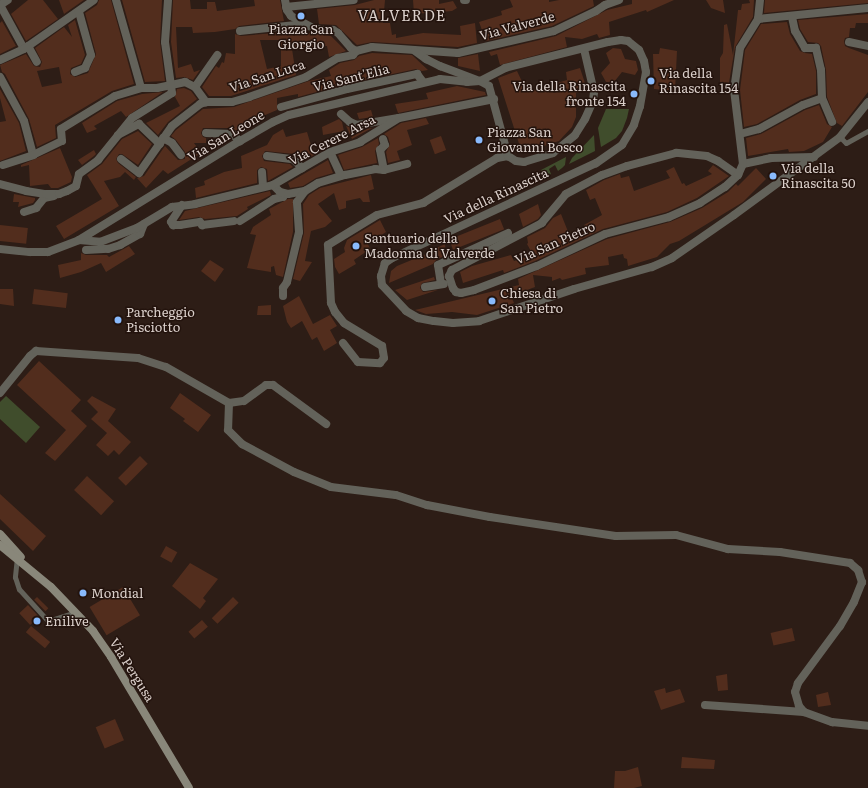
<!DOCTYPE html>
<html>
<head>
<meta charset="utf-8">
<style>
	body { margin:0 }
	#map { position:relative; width:868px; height:788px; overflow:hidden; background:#2d1d16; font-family:Literata,serif }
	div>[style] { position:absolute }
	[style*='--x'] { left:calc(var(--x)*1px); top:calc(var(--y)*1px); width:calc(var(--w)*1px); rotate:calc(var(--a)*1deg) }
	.green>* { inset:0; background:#404d2c }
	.building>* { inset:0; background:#522d1d; transform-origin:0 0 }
	.service>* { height:5px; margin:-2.5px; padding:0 2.5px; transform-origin:2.5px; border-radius:2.5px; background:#63625a }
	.pedestrian>* { height:8px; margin:-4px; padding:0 4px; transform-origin:4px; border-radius:4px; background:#63625a }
	.minor>* { height:8px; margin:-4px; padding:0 4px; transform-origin:4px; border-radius:4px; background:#63625a }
	.tertiary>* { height:8px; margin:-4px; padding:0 4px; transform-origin:4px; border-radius:4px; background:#63625a }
	.secondary>* { height:8px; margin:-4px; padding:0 4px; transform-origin:4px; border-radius:4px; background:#89877a }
	.dots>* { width:11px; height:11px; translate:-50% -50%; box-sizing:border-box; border:2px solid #23130d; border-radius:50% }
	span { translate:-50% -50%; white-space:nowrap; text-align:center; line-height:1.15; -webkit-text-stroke:3px #23130d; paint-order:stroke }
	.street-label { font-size:13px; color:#dacfca }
	.poi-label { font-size:13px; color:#dacfca }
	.left { translate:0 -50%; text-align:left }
	.right { translate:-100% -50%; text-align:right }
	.quarter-label { font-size:15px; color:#dacfca; letter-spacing:1px }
</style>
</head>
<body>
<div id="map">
	<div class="green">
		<i style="clip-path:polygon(606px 109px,629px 109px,627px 118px,622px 131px,616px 138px,601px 147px,598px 128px)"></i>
		<i style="clip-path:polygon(594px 135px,595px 151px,569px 164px,572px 158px)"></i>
		<i style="clip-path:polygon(566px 157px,565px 165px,562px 168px,558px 171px,555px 165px,549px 169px,551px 174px,545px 177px,541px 170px)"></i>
		<i style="clip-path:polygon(6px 396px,40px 427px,26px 443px,0 419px,0 402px)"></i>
	</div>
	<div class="building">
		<i style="clip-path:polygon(28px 0,43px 0,58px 19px,26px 41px,11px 14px)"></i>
		<i style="clip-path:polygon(59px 0,84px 0,64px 14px)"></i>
		<i style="clip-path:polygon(evenodd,99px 0,111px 0,134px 84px,112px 91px,55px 125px,56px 138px,37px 147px,29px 119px,5px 74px,2px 72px,0 65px,26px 54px,34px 66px,40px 67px,42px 62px,35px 48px,64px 27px,72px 37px,68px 25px,75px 20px,85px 55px,81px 64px,71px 68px,70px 74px,75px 77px,88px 73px,96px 54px,85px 13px,97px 5px,99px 0,59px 67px,62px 83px,42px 87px,37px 71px,59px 67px)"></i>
		<i style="clip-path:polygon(122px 0,162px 0,160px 42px,165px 81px,145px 82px)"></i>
		<i style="clip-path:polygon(173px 0,190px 0,191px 9px,207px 9px,207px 2px,215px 2px,217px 11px,255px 6px,254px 0,280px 0,284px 21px,239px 26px,235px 29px,215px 32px,193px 33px,192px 27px,176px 27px,178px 68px,191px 64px,194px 72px,200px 70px,193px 80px,184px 77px,176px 78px,171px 42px)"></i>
		<i style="clip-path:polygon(374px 0,385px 0,383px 23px,390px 23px,392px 35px,396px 34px,396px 38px,423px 33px,461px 35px,460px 26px,475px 23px,477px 43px,458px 47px,372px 42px,357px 45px,336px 25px,319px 24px,317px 9px,355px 5px)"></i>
		<i style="clip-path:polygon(413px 0,439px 0,439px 4px,453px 1px,457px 8px,452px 11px,414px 14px)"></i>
		<i style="clip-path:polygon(510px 0,549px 0,549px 2px,559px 0,593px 0,594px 6px,552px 26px,486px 41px,479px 22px,502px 15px,501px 11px,513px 7px)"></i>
		<i style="clip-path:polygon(632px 0,674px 0,647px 12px,646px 10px,609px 22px,610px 35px,599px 38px,597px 34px,582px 39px,565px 37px,567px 47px,500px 65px,497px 54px,491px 56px,489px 52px,556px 36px,607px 10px,632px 4px)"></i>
		<i style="clip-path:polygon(706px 0,723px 0,725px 13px,711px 8px)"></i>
		<i style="clip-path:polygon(749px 0,754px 0,753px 17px,735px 47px,729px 83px,720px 82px,720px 58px,723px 53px,724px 25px,727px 24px,733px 55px,738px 10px,741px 10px,742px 4px,750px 3px)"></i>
		<i style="clip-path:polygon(765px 0,868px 0,868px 3px,764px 13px)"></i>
		<i style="clip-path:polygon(868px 14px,868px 23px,856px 23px,855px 28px,850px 28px,849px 37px,845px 38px,844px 41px,845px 46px,849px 48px,868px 55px,868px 92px,842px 126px,837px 123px,827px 97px,826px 70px,821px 46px,818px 43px,808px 42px,800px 29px,798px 20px)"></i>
		<i style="clip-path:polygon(2px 21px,16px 46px,0 54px,0 23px)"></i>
		<i style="clip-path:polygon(787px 22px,790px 34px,800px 51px,805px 53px,812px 54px,816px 71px,816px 94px,800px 100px,757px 124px,744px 127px,740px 90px,745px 50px,761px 24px)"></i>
		<i style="clip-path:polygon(evenodd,286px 32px,286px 34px,311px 33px,331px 36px,346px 51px,329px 57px,327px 46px,292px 49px,296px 75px,231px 96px,209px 96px,202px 87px,216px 66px,219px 68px,222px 62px,224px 63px,226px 53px,235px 54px,235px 34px,241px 36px,286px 32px,260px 40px,281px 40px,281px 66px,267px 69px,260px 40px)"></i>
		<i style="clip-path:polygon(613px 48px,621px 49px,625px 59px,636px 61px,638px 70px,635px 75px,622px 72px,614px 82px,606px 82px,601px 73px,610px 63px,606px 53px)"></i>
		<i style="clip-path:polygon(660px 48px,677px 51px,675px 91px,654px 89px,653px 54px,659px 54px)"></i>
		<i style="clip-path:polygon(372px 53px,412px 55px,428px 70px,422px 71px,416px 69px,346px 84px,298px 97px,298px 94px,277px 98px,277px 110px,246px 123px,247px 127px,238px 132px,232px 128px,203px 128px,201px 133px,203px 137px,206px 138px,206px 143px,194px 143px,201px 153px,168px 174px,163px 170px,146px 188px,137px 178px,144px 176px,165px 146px,178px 160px,185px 159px,185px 152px,176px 140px,171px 136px,176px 130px,203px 109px,234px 107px,309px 81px,331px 76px,329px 70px,340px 63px,354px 60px,359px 56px)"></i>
		<i style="clip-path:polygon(478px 54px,480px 71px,458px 66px,458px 58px)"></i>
		<i style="clip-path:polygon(580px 68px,587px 89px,576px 93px,576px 117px,572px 127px,559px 141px,522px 153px,498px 78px,517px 71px,527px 92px,567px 80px,566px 72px)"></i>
		<i style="clip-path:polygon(457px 86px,485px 92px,486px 95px,398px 113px,395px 104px,428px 99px,426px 93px)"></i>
		<i style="clip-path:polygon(184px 88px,191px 91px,197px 99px,168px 122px,158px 135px,146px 123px,180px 106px,175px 97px,177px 89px)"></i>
		<i style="clip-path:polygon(0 89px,19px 123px,26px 151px,0 161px,0 122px,6px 121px,0 98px)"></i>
		<i style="clip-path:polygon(163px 92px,126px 117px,121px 111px,94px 126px,97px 129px,87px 133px,82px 123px,117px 101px,142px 94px)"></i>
		<i style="clip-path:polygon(819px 105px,827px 124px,832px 127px,823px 142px,804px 151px,789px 152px,788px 149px,748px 156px,746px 138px,761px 134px,805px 110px)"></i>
		<i style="clip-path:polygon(371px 110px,373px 117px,359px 119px,357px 113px)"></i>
		<i style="clip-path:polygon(426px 118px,429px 124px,407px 130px,412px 145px,397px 151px,400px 160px,388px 163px,386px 152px,390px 144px,388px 137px,384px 134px,401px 123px)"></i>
		<i style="clip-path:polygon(339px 119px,342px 122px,344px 131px,323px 135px,322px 127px)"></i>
		<i style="clip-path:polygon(346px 126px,358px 130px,372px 128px,352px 139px)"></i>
		<i style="clip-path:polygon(283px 129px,286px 137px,307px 132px,314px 155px,303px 161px,294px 154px,265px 151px,262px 156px,264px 161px,290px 164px,293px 167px,268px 181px,267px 169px,261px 167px,257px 170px,257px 183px,196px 198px,195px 188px,205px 185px,204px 181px,224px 172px,242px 168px,241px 156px,267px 145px,273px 135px)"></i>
		<i style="clip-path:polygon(138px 131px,152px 144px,138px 165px,122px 154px,119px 154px,116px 159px,118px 163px,136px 177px,134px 180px,125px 172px,120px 177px,104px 181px,119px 206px,64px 239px,56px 226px,102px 199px,87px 175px,102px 164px,122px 139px)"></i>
		<i style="left:441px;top:136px;width:15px;height:12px;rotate:70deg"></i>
		<i style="clip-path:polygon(378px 138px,379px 144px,375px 151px,377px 163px,344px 170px,338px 155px,362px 147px)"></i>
		<i style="clip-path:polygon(60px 148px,72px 177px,71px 182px,58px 188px,51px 188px,48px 184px,30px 186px,29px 165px,21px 167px,21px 165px)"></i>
		<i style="clip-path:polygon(94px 150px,96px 154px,94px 156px,82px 165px,78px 160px)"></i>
		<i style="clip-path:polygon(328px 160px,333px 173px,316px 178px,303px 186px,290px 188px,288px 183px)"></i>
		<i style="clip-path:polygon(713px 165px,729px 176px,697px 198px,667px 212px,603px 229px,535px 261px,504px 273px,503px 270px,463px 283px,460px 272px,472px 266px,511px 255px,514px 261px,533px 255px,527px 244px,528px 243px,527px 237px,545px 228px,553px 218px,561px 214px,571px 239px,586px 230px,584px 225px,602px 215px,595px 198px,590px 200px,586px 190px,604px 180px,620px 174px,621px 178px,629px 176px,634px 191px,670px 178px,666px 171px,674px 167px,682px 184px,684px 183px,686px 186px,712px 174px,708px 171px)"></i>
		<i style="clip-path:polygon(756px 168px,766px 179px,743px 202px,679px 241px,670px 244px,657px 257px,628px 266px,627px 259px,624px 258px,623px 254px,608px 257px,609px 265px,585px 268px,586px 274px,562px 280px,560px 278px,552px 281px,552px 277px,533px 275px,535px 287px,511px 296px,514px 303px,477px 315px,452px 312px,426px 314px,415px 310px,519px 285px,518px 279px,607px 239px,670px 222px,702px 208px,728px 192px,736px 184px,738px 186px)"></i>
		<i style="clip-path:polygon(371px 175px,374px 189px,368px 191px,370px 202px,363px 202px,360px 198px,346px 201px,346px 208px,339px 210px,334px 193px,318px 204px,332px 221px,325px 227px,311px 231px,305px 261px,312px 262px,300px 281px,293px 279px,304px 233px,303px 204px,309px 195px,320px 188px)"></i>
		<i style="clip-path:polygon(270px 191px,271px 195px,247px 207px,248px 209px,237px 216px,205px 219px,199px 217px,179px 220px,185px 211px)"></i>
		<i style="clip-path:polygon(14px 194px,35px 198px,35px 200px,33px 203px,18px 207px,19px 202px,13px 202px)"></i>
		<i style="clip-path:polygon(288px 199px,293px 199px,293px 232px,283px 277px,276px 275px,274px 266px,271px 267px,271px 272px,247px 268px,256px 235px,250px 234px,253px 227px,271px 215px,269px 209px)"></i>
		<i style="clip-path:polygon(538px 204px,541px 215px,538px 219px,523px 227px,519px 214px)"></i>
		<i style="left:500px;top:219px;width:11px;height:55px;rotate:68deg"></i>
		<i style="clip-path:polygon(380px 220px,386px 232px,368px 244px,370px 249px,354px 260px,356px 264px,339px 274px,335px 267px,334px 259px,345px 252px,344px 248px,347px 240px)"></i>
		<i style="left:0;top:225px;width:28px;height:16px;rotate:6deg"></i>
		<i style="clip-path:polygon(445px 244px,446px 255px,436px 260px,433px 264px,389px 283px,391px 271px,397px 266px,431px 252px,430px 251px)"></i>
		<i style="clip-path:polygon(129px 246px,135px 254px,106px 272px,101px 263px,81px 272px,60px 278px,58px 265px,81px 260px,81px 253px,86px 255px,107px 255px,109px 257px)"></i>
		<i style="clip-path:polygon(210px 260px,224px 269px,215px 282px,201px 271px)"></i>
		<i style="clip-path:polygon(434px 277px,435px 280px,422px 283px,420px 288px,423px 292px,438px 290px,407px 300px,395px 290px)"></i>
		<i style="clip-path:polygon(0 289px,13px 289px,14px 306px,0 304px)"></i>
		<i style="left:34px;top:289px;width:34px;height:15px;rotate:7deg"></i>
		<i style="clip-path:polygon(299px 296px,313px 324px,330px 315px,337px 326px,330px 330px,337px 343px,324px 351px,317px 337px,312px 340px,302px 321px,291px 328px,287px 322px,283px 306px)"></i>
		<i style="clip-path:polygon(271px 305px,271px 315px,257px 315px,258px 306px)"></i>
		<i style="clip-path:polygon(39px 361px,81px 400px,71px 411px,87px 426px,55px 461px,45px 453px,66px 430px,17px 385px)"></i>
		<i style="clip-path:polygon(180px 393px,211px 415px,198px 432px,183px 421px,185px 419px,170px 408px)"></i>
		<i style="clip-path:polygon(92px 396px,116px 409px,108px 421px,131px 442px,119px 455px,114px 450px,108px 456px,96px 445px,107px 433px,91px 419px,98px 412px,87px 401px)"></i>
		<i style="left:140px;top:456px;width:11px;height:31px;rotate:45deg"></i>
		<i style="left:87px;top:476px;width:37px;height:19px;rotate:43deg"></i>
		<i style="clip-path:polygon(0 494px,46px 536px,33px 551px,0 519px)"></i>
		<i style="left:166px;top:546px;width:13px;height:12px;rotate:29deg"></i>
		<i style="clip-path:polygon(190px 563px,218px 579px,203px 598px,206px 601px,200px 609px,172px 586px)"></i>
		<i style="left:123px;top:587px;width:33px;height:39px;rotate:59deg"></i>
		<i style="left:37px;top:597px;width:16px;height:4px;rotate:45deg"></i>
		<i style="left:233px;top:597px;width:8px;height:30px;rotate:45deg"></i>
		<i style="left:28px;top:605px;width:16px;height:12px;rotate:47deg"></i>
		<i style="left:202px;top:620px;width:9px;height:18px;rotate:49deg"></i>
		<i style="left:31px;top:626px;width:25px;height:8px;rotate:40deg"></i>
		<i style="left:792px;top:628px;width:13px;height:22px;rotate:77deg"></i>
		<i style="clip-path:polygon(727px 674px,728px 690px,718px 691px,716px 676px)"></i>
		<i style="clip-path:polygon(665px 688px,666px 693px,680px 689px,685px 702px,661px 710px,654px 691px)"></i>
		<i style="clip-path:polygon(828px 692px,831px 705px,818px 707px,816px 695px)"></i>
		<i style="left:115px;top:719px;width:23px;height:21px;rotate:67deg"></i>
		<i style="clip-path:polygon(682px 757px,715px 760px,714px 769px,681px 768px)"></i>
		<i style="clip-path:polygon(638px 767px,642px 786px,634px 788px,614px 788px,615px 771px,625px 771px)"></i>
	</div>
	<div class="service">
		<i style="--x:840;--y:137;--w:8;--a:45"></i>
		<i style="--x:846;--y:143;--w:25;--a:-29"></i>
		<i style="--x:17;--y:557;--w:20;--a:96"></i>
		<i style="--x:15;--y:577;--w:13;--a:72"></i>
		<i style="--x:19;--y:589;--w:43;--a:47.8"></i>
		<i style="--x:48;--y:621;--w:29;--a:-18"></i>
	</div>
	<div class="pedestrian">
		<i style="--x:240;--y:31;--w:65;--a:-6.1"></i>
		<i style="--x:281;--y:107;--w:68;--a:-15.3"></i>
		<i style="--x:347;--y:89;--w:72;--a:-12.1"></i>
		<i style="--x:417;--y:74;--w:10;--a:53"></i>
		<i style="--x:206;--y:133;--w:26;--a:2"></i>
		<i style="--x:232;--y:134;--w:11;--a:41"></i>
		<i style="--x:118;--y:135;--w:24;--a:-28"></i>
		<i style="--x:139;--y:124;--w:29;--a:44"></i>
		<i style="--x:163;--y:138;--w:10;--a:29"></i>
		<i style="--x:172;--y:143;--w:15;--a:53"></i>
		<i style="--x:383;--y:139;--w:6;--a:72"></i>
		<i style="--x:385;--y:145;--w:7;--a:135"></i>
		<i style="--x:380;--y:150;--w:20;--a:79"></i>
		<i style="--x:267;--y:156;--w:26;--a:7"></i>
		<i style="--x:293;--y:159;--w:13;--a:45"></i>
		<i style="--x:121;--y:159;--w:23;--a:38"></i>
		<i style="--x:182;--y:205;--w:20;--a:123"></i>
		<i style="--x:171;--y:222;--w:4;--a:56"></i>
		<i style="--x:173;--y:225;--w:7;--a:0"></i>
		<i style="--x:180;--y:225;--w:20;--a:-9"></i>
		<i style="--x:200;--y:222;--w:4;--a:56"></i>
		<i style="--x:202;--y:225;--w:32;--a:-7"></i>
		<i style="--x:24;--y:212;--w:13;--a:-18"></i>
		<i style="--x:36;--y:208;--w:13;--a:-51"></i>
		<i style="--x:44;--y:198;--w:10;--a:-11"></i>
		<i style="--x:240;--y:221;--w:40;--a:-32.9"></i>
		<i style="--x:274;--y:199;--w:9;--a:-13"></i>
		<i style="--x:283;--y:197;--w:3;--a:-90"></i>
		<i style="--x:458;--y:256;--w:55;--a:-24.7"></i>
	</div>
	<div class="minor">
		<i style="--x:116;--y:0;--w:91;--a:74.1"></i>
		<i style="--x:285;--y:0;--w:10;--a:79"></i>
		<i style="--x:287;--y:10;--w:7;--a:56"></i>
		<i style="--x:291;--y:16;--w:25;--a:29"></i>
		<i style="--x:313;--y:28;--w:9;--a:13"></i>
		<i style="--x:322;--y:30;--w:11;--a:0"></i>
		<i style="--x:333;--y:30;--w:6;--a:31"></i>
		<i style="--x:338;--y:33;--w:20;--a:49"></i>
		<i style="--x:351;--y:48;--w:6;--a:31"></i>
		<i style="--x:356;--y:51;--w:16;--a:-14"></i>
		<i style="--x:372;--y:47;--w:86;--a:4"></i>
		<i style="--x:458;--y:53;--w:98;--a:-12.9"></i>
		<i style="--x:554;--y:31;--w:47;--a:-25.5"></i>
		<i style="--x:596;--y:11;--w:11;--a:-34"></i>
		<i style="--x:605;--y:5;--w:15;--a:-20"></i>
		<i style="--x:464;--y:0;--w:2;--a:0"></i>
		<i style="--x:0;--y:5;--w:46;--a:61.2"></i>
		<i style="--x:0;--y:5;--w:9;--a:-32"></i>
		<i style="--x:286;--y:7;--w:68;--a:-5.9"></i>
		<i style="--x:758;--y:19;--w:111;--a:-5.7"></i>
		<i style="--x:849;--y:42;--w:19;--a:12"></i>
		<i style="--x:28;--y:46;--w:18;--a:61"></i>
		<i style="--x:415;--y:51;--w:14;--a:36"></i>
		<i style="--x:426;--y:59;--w:16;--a:27"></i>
		<i style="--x:440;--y:66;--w:43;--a:20.6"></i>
		<i style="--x:0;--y:60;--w:26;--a:-25"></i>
		<i style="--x:24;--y:49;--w:85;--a:-35"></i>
		<i style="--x:75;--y:72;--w:11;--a:-22"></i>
		<i style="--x:85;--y:68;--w:14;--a:-65"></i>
		<i style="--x:91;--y:55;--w:45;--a:-105.6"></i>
		<i style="--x:0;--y:77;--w:50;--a:61.4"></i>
		<i style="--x:24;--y:121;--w:35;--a:75"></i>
		<i style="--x:195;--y:87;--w:39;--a:-55"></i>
		<i style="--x:822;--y:98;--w:26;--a:67"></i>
		<i style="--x:341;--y:114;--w:12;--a:42"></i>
		<i style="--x:350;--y:122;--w:8;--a:23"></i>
		<i style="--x:357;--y:125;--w:42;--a:-9.7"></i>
		<i style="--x:740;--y:134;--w:20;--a:-15"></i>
		<i style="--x:759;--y:129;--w:50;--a:-28.6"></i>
		<i style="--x:803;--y:105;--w:20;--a:-20"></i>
		<i style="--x:822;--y:98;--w:28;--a:-92"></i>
		<i style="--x:821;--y:70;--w:23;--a:-103"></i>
		<i style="--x:816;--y:48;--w:11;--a:180"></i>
		<i style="--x:805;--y:48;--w:20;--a:-120"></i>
		<i style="--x:795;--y:31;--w:14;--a:-102"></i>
		<i style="--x:330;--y:152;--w:26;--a:65"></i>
		<i style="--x:743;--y:164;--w:29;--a:-12"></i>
		<i style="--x:771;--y:158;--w:43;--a:-1.3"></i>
		<i style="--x:3;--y:165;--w:32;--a:-18"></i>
		<i style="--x:33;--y:155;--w:32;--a:-26"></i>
		<i style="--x:62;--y:141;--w:12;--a:-95"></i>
		<i style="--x:61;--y:129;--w:63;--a:-31.4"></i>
		<i style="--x:115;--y:96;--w:27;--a:-17"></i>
		<i style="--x:141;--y:88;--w:16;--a:0"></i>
		<i style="--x:157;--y:88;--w:29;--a:-12"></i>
		<i style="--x:185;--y:82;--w:11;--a:27"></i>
		<i style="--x:195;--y:87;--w:19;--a:54"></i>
		<i style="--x:262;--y:172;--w:15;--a:86"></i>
		<i style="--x:139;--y:173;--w:57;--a:-54.9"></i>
		<i style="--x:172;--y:126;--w:36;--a:-38"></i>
		<i style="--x:200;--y:104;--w:6;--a:-18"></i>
		<i style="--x:206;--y:102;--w:26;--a:0"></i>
		<i style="--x:232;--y:102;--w:18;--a:-16"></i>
		<i style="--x:249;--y:97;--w:60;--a:-19.3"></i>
		<i style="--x:306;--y:77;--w:37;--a:-31"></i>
		<i style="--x:338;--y:58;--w:15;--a:-11"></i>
		<i style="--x:353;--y:55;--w:5;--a:-53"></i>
		<i style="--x:738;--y:175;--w:24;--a:-145"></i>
		<i style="--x:718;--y:161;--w:12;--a:-156"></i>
		<i style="--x:707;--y:156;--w:31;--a:-174"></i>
		<i style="--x:676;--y:153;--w:51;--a:165.1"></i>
		<i style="--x:627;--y:166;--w:27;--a:160"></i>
		<i style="--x:602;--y:175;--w:41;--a:152.2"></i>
		<i style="--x:566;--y:194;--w:38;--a:130"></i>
		<i style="--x:542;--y:223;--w:102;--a:152.4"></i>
		<i style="--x:452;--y:270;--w:7;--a:117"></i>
		<i style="--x:449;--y:276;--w:13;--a:72"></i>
		<i style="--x:453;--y:288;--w:5;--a:53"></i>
		<i style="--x:456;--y:292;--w:5;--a:11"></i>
		<i style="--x:461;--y:293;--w:13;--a:-13"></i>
		<i style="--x:474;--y:290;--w:67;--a:-20.9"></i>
		<i style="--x:537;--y:266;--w:75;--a:-25.2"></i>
		<i style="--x:605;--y:234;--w:66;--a:-14.9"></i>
		<i style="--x:669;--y:217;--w:34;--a:-24"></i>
		<i style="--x:700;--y:203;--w:30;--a:-33"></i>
		<i style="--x:725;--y:187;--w:18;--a:-43"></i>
		<i style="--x:738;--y:175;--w:12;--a:-66"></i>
		<i style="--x:743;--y:164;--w:75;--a:-96.9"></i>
		<i style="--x:734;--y:90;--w:42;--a:-81.9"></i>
		<i style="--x:740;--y:48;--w:34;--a:-58"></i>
		<i style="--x:758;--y:19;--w:19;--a:-84"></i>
		<i style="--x:0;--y:184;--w:27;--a:15"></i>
		<i style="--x:26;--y:191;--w:20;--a:9"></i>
		<i style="--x:46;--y:194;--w:13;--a:0"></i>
		<i style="--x:59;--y:194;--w:9;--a:-21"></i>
		<i style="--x:67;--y:191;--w:10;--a:-29"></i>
		<i style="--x:76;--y:186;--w:12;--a:-76"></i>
		<i style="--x:79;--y:174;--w:24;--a:-36"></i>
		<i style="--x:98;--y:160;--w:54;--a:-51"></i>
		<i style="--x:132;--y:118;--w:47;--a:-32"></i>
		<i style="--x:172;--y:93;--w:51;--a:-97.8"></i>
		<i style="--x:165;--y:42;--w:42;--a:-85.9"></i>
		<i style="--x:273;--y:185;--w:10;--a:45"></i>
		<i style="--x:280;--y:192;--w:8;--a:14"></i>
		<i style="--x:288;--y:194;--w:17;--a:-10"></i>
		<i style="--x:305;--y:191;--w:15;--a:-32"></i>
		<i style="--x:318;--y:183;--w:28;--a:-17"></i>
		<i style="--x:345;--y:175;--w:31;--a:-11"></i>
		<i style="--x:375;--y:169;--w:9;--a:6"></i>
		<i style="--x:384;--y:170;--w:24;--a:-15"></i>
		<i style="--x:86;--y:250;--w:22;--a:-3"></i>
		<i style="--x:108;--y:249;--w:13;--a:-18"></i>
		<i style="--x:120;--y:245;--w:23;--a:-29"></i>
		<i style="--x:140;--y:234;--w:11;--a:-68"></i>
		<i style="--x:441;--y:284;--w:19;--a:-99"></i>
		<i style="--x:438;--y:265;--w:22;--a:-24"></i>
		<i style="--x:425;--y:287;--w:19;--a:-9"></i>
		<i style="--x:283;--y:296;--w:8;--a:-90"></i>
		<i style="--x:283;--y:288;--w:7;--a:-56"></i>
		<i style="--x:287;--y:282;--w:51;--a:-76.5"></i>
		<i style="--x:299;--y:232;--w:30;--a:-94"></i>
		<i style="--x:297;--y:202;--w:14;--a:-54"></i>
		<i style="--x:343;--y:343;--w:24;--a:52"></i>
		<i style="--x:358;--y:362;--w:22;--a:3"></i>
		<i style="--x:380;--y:363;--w:6;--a:-51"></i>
		<i style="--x:384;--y:358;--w:12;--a:-99"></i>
		<i style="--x:382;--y:346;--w:44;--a:-148.8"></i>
		<i style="--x:344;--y:323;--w:14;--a:-129"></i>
		<i style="--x:335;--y:312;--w:10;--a:-114"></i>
		<i style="--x:331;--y:303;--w:58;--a:-93"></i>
		<i style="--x:328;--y:245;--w:57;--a:-31.5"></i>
		<i style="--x:377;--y:215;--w:48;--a:-14.6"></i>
		<i style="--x:423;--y:203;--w:87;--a:-31.3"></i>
		<i style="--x:497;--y:158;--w:11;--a:-10"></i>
		<i style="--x:0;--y:393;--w:48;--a:-51"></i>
		<i style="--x:30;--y:356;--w:8;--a:-40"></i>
		<i style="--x:36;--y:351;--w:102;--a:3.9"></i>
		<i style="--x:138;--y:358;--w:29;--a:18"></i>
		<i style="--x:166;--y:367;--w:73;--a:29.7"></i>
		<i style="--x:229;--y:403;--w:15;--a:-8"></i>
		<i style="--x:244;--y:401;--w:27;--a:-36"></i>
		<i style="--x:266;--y:385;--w:7;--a:0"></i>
		<i style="--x:273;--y:385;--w:66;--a:36.3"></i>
		<i style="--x:229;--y:403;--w:27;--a:92"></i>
		<i style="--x:228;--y:430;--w:20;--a:45"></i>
		<i style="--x:242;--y:444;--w:59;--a:28.3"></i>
		<i style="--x:294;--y:472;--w:40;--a:22"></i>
		<i style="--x:331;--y:487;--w:65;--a:7"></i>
		<i style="--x:396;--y:495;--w:33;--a:18"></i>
		<i style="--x:427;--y:505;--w:64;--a:10.8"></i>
		<i style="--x:490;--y:517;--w:127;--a:8.6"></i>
		<i style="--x:616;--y:536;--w:60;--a:-1"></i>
		<i style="--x:676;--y:535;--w:54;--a:15.1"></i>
		<i style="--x:728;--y:549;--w:52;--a:3.3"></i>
		<i style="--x:780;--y:552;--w:71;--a:8.9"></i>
		<i style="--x:850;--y:563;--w:11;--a:41"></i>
		<i style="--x:858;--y:570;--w:13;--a:72"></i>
		<i style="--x:862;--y:582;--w:22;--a:112"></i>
		<i style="--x:854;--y:602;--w:28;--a:120"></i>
		<i style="--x:840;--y:626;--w:71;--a:126.4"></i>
		<i style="--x:798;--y:683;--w:9;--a:108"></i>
		<i style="--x:795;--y:692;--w:15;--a:74"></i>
		<i style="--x:799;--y:706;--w:8;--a:50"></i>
		<i style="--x:705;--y:705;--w:99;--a:4"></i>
		<i style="--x:804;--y:712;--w:30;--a:20"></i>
		<i style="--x:832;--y:722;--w:36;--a:6"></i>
	</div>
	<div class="tertiary">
		<i style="--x:480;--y:81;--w:10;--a:29"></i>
		<i style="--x:489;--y:86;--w:73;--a:74.8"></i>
		<i style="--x:508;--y:156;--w:9;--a:32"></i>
		<i style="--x:516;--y:161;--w:8;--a:7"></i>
		<i style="--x:524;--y:162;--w:30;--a:-17"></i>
		<i style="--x:553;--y:153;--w:28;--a:-39"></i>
		<i style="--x:575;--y:135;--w:19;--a:-58"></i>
		<i style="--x:585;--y:119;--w:20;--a:-66"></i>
		<i style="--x:593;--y:101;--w:9;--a:-84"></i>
		<i style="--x:594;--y:92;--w:44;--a:-103.1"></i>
		<i style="--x:79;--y:240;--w:21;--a:5"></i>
		<i style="--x:100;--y:242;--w:40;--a:-21"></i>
		<i style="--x:137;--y:228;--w:41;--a:-31"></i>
		<i style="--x:172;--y:207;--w:23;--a:-7"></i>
		<i style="--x:195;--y:204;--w:80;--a:-13.7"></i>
		<i style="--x:273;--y:185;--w:66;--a:-30.1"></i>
		<i style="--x:330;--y:152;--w:32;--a:-18"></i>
		<i style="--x:360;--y:142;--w:46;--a:-31.6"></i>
		<i style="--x:399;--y:118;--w:97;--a:-11.3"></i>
		<i style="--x:0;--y:249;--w:30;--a:6"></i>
		<i style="--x:30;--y:252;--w:18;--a:0"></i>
		<i style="--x:48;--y:252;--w:33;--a:-21"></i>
		<i style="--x:79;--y:240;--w:189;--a:-31.6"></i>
		<i style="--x:240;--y:141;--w:38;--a:-30"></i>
		<i style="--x:273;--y:122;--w:17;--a:-24"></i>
		<i style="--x:289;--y:115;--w:155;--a:-13.4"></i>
		<i style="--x:440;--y:79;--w:27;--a:6"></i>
		<i style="--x:467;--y:82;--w:13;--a:-4"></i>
		<i style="--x:480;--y:81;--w:28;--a:-27"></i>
		<i style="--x:505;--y:68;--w:106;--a:-14.2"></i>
		<i style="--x:608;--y:42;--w:13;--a:-9"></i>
		<i style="--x:621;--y:40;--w:7;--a:8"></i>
		<i style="--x:628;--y:41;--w:14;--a:39"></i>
		<i style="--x:639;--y:50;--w:12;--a:66"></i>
		<i style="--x:644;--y:61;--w:11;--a:80"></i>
		<i style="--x:646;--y:72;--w:35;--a:100"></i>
		<i style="--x:640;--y:106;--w:20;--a:108"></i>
		<i style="--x:634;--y:125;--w:23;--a:121"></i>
		<i style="--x:622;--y:145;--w:32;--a:145"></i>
		<i style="--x:596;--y:163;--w:225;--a:155"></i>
		<i style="--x:392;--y:258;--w:9;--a:144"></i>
		<i style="--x:385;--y:263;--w:14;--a:107"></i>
		<i style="--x:381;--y:276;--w:9;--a:84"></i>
		<i style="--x:382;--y:285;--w:35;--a:47"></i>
		<i style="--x:406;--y:311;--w:14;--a:30"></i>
		<i style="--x:418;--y:318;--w:16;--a:11"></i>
		<i style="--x:434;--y:321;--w:19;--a:6"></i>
		<i style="--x:453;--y:323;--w:26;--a:-4"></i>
		<i style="--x:479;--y:321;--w:100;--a:-18.6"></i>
		<i style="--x:574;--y:289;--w:81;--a:-15.8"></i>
		<i style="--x:652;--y:267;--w:22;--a:-24"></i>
		<i style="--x:672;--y:258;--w:75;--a:-34.7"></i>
		<i style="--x:734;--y:215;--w:132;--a:-36.3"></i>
		<i style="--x:840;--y:137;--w:45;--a:-51.3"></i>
	</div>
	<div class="secondary">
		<i style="--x:0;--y:534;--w:31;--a:48"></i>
		<i style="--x:0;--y:545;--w:66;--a:39.5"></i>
		<i style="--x:51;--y:587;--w:61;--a:46.3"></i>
		<i style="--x:93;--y:631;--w:32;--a:55"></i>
		<i style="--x:111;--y:657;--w:152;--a:59.2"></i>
	</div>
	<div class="dots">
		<i style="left:301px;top:16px;background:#89bafc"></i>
		<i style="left:651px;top:81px;background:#89bafc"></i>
		<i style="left:634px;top:94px;background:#89bafc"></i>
		<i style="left:479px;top:140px;background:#89bafc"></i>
		<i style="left:773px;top:176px;background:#89bafc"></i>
		<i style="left:356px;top:246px;background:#89bafc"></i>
		<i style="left:492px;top:301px;background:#89bafc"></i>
		<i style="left:118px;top:320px;background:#89bafc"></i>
		<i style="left:83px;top:593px;background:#89bafc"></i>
		<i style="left:37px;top:621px;background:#89bafc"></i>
	</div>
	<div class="street-label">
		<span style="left:517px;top:26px;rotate:-15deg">Via Valverde</span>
		<span style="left:267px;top:76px;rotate:-18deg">Via San Luca</span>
		<span style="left:351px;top:78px;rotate:-14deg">Via Sant'Elia</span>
		<span style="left:226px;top:136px;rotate:-31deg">Via San Leone</span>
		<span style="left:332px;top:140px;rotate:-27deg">Via Cerere Arsa</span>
		<span style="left:496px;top:196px;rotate:-25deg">Via della Rinascita</span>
		<span style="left:555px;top:243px;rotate:-24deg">Via San Pietro</span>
		<span style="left:132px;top:670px;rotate:58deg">Via Pergusa</span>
	</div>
	<div class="poi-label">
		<span style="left:301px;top:37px">Piazza San<br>Giorgio</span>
		<span class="left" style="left:659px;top:81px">Via della<br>Rinascita 154</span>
		<span class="right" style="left:626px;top:94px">Via della Rinascita<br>fronte 154</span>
		<span class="left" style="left:487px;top:140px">Piazza San<br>Giovanni Bosco</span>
		<span class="left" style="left:781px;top:176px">Via della<br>Rinascita 50</span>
		<span class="left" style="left:364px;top:246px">Santuario della<br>Madonna di Valverde</span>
		<span class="left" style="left:500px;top:301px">Chiesa di<br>San Pietro</span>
		<span class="left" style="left:126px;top:320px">Parcheggio<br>Pisciotto</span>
		<span class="left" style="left:91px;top:593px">Mondial</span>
		<span class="left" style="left:45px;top:621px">Enilive</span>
	</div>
	<div class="quarter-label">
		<span style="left:402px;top:15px">VALVERDE</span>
	</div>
</div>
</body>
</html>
